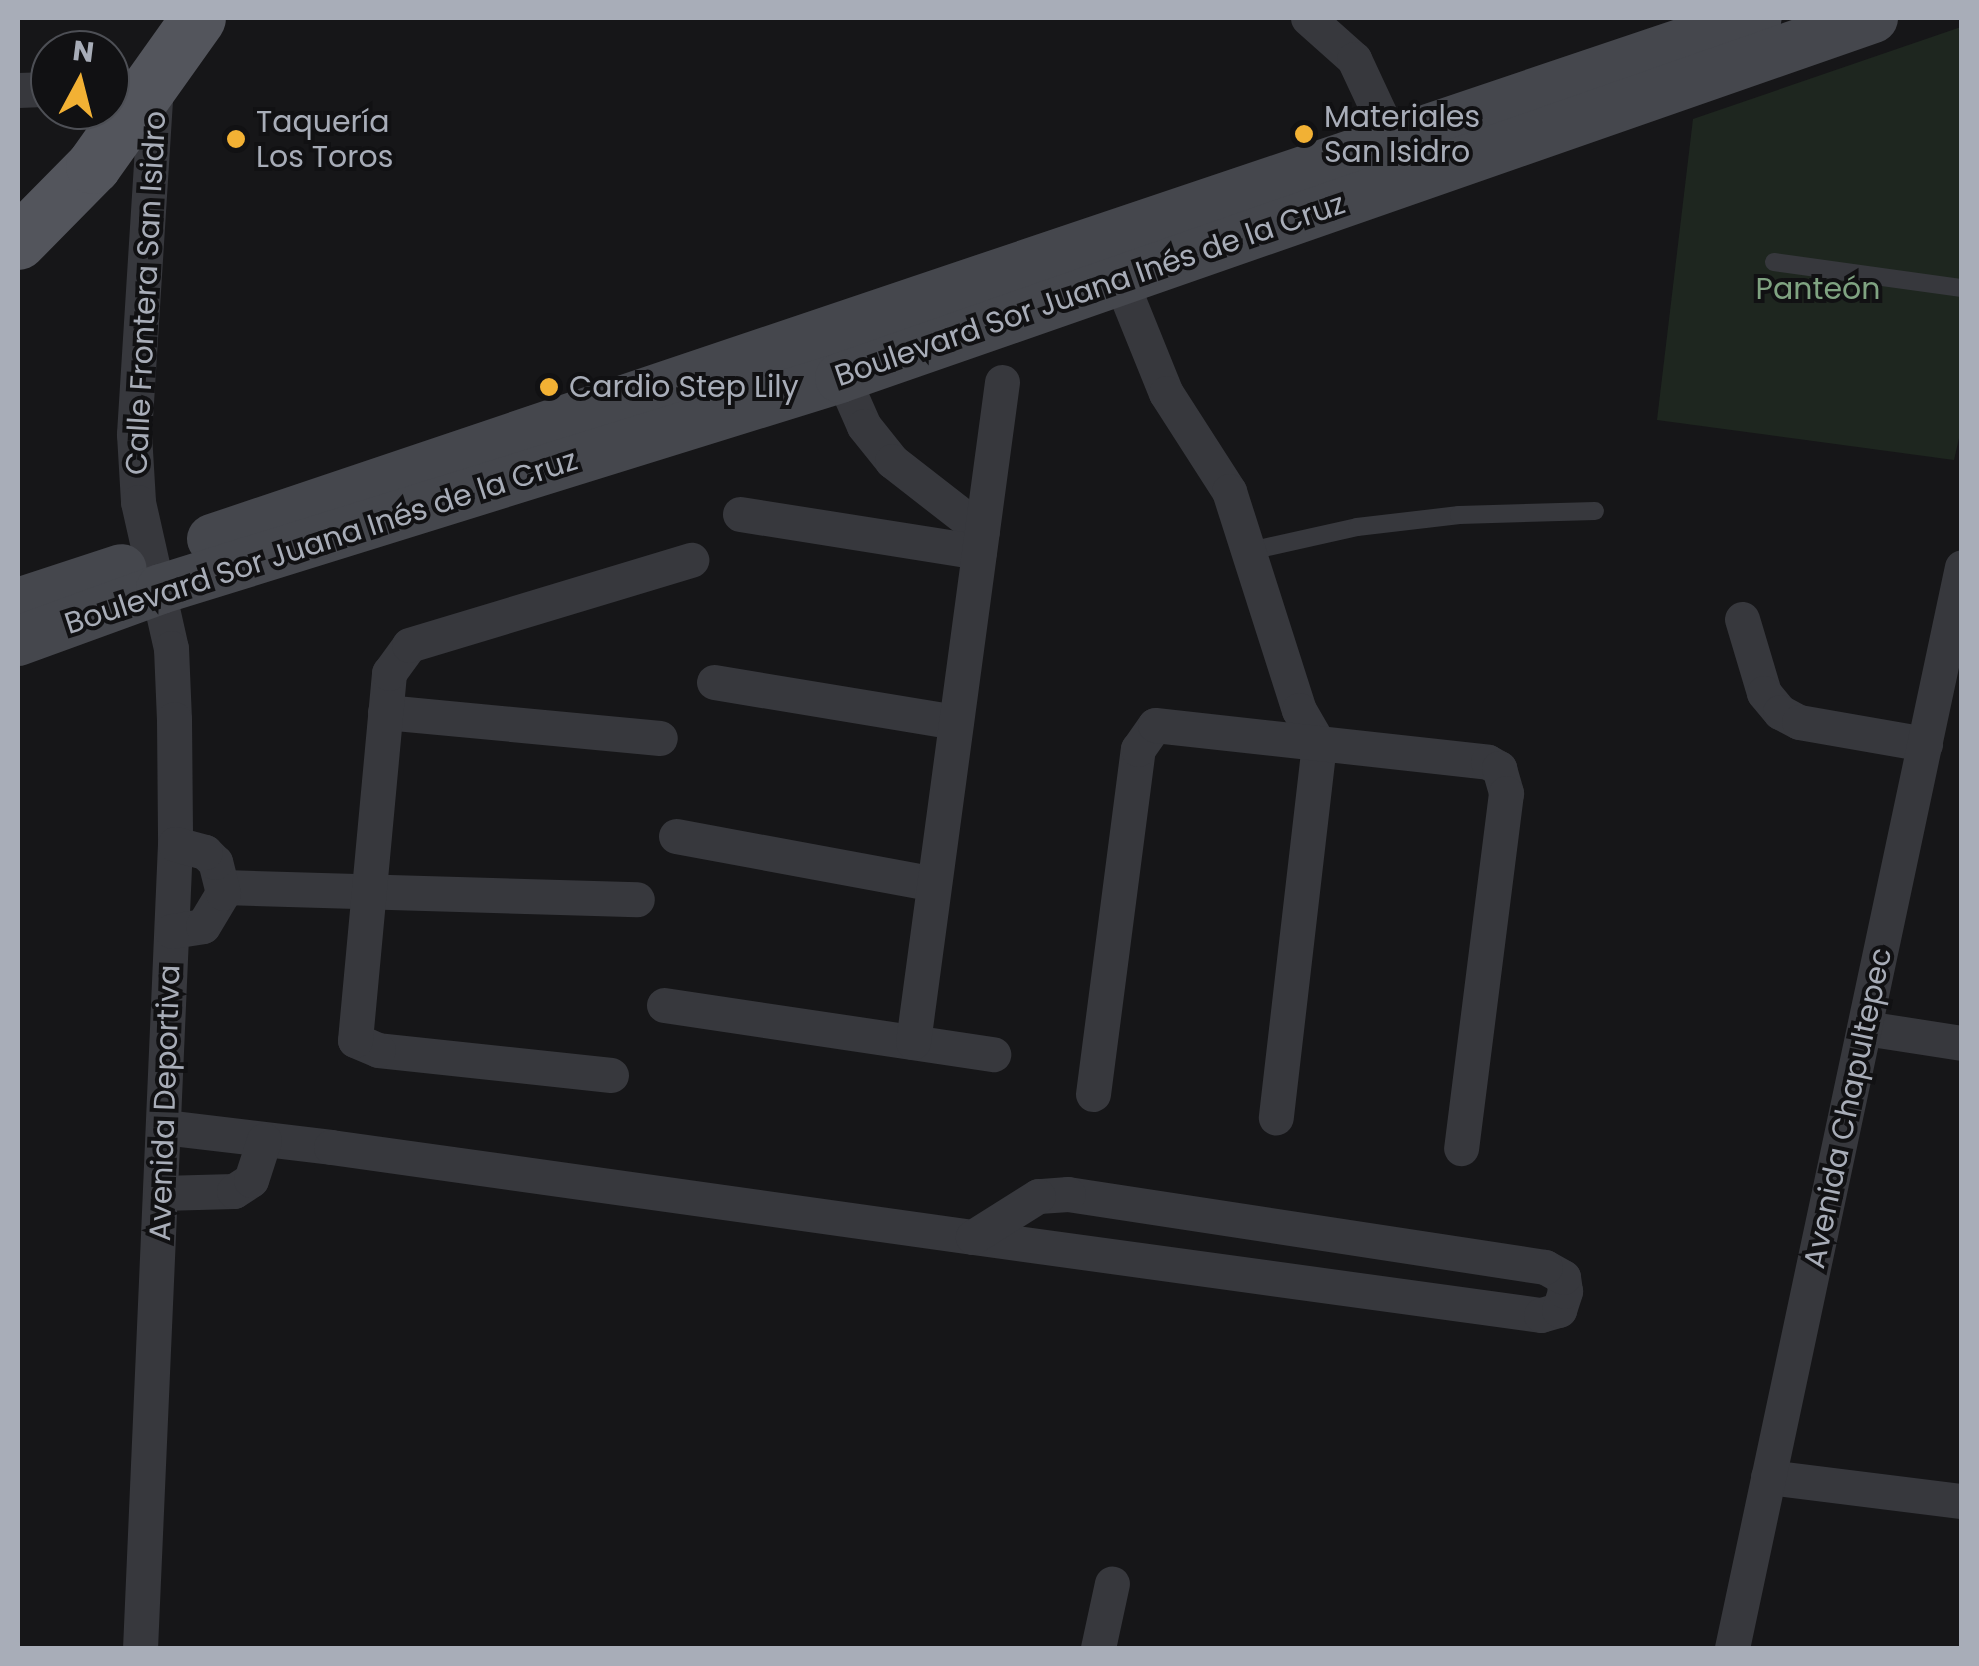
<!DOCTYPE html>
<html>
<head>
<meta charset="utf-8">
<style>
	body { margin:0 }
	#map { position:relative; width:1979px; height:1666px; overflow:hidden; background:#161618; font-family:Poppins,sans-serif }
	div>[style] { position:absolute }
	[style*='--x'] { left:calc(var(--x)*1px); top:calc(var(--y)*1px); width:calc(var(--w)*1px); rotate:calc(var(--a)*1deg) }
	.green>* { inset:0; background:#1e261f }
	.lane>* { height:18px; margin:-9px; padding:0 9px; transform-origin:9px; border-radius:9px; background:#37383d }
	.street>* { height:35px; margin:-17.5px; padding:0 17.5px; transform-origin:17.5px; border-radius:17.5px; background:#37383d }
	.secondary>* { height:50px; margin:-25px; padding:0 25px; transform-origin:25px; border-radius:25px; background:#45474d }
	.primary>* { height:55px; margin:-27.5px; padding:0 27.5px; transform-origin:27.5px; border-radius:27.5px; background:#53555c }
	.dots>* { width:28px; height:28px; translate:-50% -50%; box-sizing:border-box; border:5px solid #111113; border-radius:50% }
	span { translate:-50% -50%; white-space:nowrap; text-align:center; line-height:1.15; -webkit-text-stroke:8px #111113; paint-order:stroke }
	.poi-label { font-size:30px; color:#a8adb8 }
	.left { translate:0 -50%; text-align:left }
	.park-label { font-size:30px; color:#7fa381 }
	.street-label { font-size:30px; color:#a8adb8 }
	.frame { position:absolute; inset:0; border:20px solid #a8adb8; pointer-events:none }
	.north { position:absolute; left:30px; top:30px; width:100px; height:100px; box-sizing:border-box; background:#111113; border:2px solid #4d4f55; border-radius:50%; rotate:7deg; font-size:28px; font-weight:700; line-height:40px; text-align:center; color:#a8adb8 }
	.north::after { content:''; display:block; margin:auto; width:35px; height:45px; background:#f2b134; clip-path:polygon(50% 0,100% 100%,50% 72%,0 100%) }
</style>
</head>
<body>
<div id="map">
	<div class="green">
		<i style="clip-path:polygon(1961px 27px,1962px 425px,1954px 460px,1657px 420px,1693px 119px)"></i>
	</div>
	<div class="lane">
		<i style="--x:1774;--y:262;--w:190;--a:7.9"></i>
		<i style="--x:1250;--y:551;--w:110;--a:-12.6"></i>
		<i style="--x:1357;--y:527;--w:103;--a:-6.7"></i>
		<i style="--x:1459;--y:515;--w:136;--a:-1.7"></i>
	</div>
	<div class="street">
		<i style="--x:1308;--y:18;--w:62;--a:41.7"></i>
		<i style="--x:1354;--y:59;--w:111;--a:65"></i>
		<i style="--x:110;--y:87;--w:46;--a:-3.7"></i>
		<i style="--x:156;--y:84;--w:351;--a:93.6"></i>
		<i style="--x:134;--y:434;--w:68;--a:86.6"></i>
		<i style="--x:138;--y:502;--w:150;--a:77.3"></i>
		<i style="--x:171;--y:648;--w:71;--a:87.6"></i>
		<i style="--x:174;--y:719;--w:125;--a:89.5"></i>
		<i style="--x:175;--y:844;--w:805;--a:92.49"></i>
		<i style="--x:18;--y:90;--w:32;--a:-2"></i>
		<i style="--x:1113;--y:262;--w:141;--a:68"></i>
		<i style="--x:1166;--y:393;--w:117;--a:57.3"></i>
		<i style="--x:1229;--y:491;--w:230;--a:72.3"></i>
		<i style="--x:1299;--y:710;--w:39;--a:60"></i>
		<i style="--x:1319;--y:744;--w:376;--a:96.6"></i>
		<i style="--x:834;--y:358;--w:74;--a:66.2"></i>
		<i style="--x:864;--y:426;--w:45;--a:51.3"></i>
		<i style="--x:892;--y:461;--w:114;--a:37.9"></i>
		<i style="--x:740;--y:514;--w:242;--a:9"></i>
		<i style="--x:1742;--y:619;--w:77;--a:73.4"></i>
		<i style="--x:1764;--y:693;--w:25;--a:50"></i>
		<i style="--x:1780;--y:712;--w:21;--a:28"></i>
		<i style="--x:1799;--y:722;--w:128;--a:9.9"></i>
		<i style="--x:714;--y:682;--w:245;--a:9.4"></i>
		<i style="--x:385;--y:712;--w:276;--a:5.4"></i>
		<i style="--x:676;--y:836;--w:262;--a:10.5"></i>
		<i style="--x:223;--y:887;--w:414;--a:1.7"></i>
		<i style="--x:172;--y:931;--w:31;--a:-9"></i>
		<i style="--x:203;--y:926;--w:39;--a:-59"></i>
		<i style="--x:223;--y:893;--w:32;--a:-104"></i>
		<i style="--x:215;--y:862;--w:14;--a:-135"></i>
		<i style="--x:205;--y:852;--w:31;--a:-165"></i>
		<i style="--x:664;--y:1005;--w:333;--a:8.5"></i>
		<i style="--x:1865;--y:1028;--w:98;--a:8.8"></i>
		<i style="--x:913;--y:1042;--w:666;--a:-82.32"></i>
		<i style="--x:611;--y:1075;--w:234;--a:-173.9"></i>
		<i style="--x:378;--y:1050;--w:25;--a:-157"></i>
		<i style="--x:355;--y:1040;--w:369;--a:-84.7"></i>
		<i style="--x:389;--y:673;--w:34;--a:-54"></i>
		<i style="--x:409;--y:645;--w:295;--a:-16.8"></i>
		<i style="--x:1093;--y:1094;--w:348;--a:-82.6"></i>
		<i style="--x:1138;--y:749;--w:29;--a:-55"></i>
		<i style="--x:1155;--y:725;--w:335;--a:6.3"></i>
		<i style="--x:1488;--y:762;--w:13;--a:29"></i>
		<i style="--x:1499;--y:768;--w:26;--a:74"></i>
		<i style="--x:1506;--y:793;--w:358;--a:97.2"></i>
		<i style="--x:164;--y:1127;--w:168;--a:6.8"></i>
		<i style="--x:331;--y:1147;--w:648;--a:7.98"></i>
		<i style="--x:973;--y:1237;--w:573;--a:7.82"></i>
		<i style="--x:1541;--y:1315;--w:19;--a:-16"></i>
		<i style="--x:1559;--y:1310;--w:20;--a:-72"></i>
		<i style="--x:1565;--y:1291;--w:14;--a:-98"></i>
		<i style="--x:1563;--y:1277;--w:21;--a:-151"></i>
		<i style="--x:1545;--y:1267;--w:483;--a:-171.3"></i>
		<i style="--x:1068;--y:1194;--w:30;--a:176"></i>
		<i style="--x:1038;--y:1196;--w:77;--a:147.8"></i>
		<i style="--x:161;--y:1193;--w:73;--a:-1.6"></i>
		<i style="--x:234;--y:1191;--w:20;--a:-33"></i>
		<i style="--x:251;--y:1180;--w:42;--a:-72"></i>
		<i style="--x:1768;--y:1477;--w:195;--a:7.1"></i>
		<i style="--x:1098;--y:1648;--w:66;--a:-77.8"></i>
		<i style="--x:1732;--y:1648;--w:1105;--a:-77.99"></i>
	</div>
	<div class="secondary">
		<i style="--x:212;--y:539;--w:1630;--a:-18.63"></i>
		<i style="--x:18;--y:603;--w:109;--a:-18.1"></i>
		<i style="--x:18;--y:641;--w:152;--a:-20"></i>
		<i style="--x:161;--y:589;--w:711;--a:-17.26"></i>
		<i style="--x:840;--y:378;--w:1094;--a:-19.21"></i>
	</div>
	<div class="primary">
		<i style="--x:18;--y:242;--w:107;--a:-45.4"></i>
		<i style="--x:93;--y:166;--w:181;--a:-54.6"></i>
	</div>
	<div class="dots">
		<i style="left:1304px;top:134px;background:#f2b134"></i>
		<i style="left:236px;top:139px;background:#f2b134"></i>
		<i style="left:549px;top:387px;background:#f2b134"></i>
	</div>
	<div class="poi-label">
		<span class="left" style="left:1324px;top:134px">Materiales<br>San Isidro</span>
		<span class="left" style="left:256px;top:139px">Taquería<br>Los Toros</span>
		<span class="left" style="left:569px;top:387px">Cardio Step Lily</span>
	</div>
	<div class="park-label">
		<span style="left:1818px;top:289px">Panteón</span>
	</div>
	<div class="street-label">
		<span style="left:1090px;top:290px;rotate:-19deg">Boulevard Sor Juana Inés de la Cruz</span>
		<span style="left:146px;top:293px;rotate:-87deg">Calle Frontera San Isidro</span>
		<span style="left:321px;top:542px;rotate:-18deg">Boulevard Sor Juana Inés de la Cruz</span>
		<span style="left:165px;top:1103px;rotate:-88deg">Avenida Deportiva</span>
		<span style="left:1848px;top:1108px;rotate:-78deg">Avenida Chapultepec</span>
	</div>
	<div class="frame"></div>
	<div class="north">N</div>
</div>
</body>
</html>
